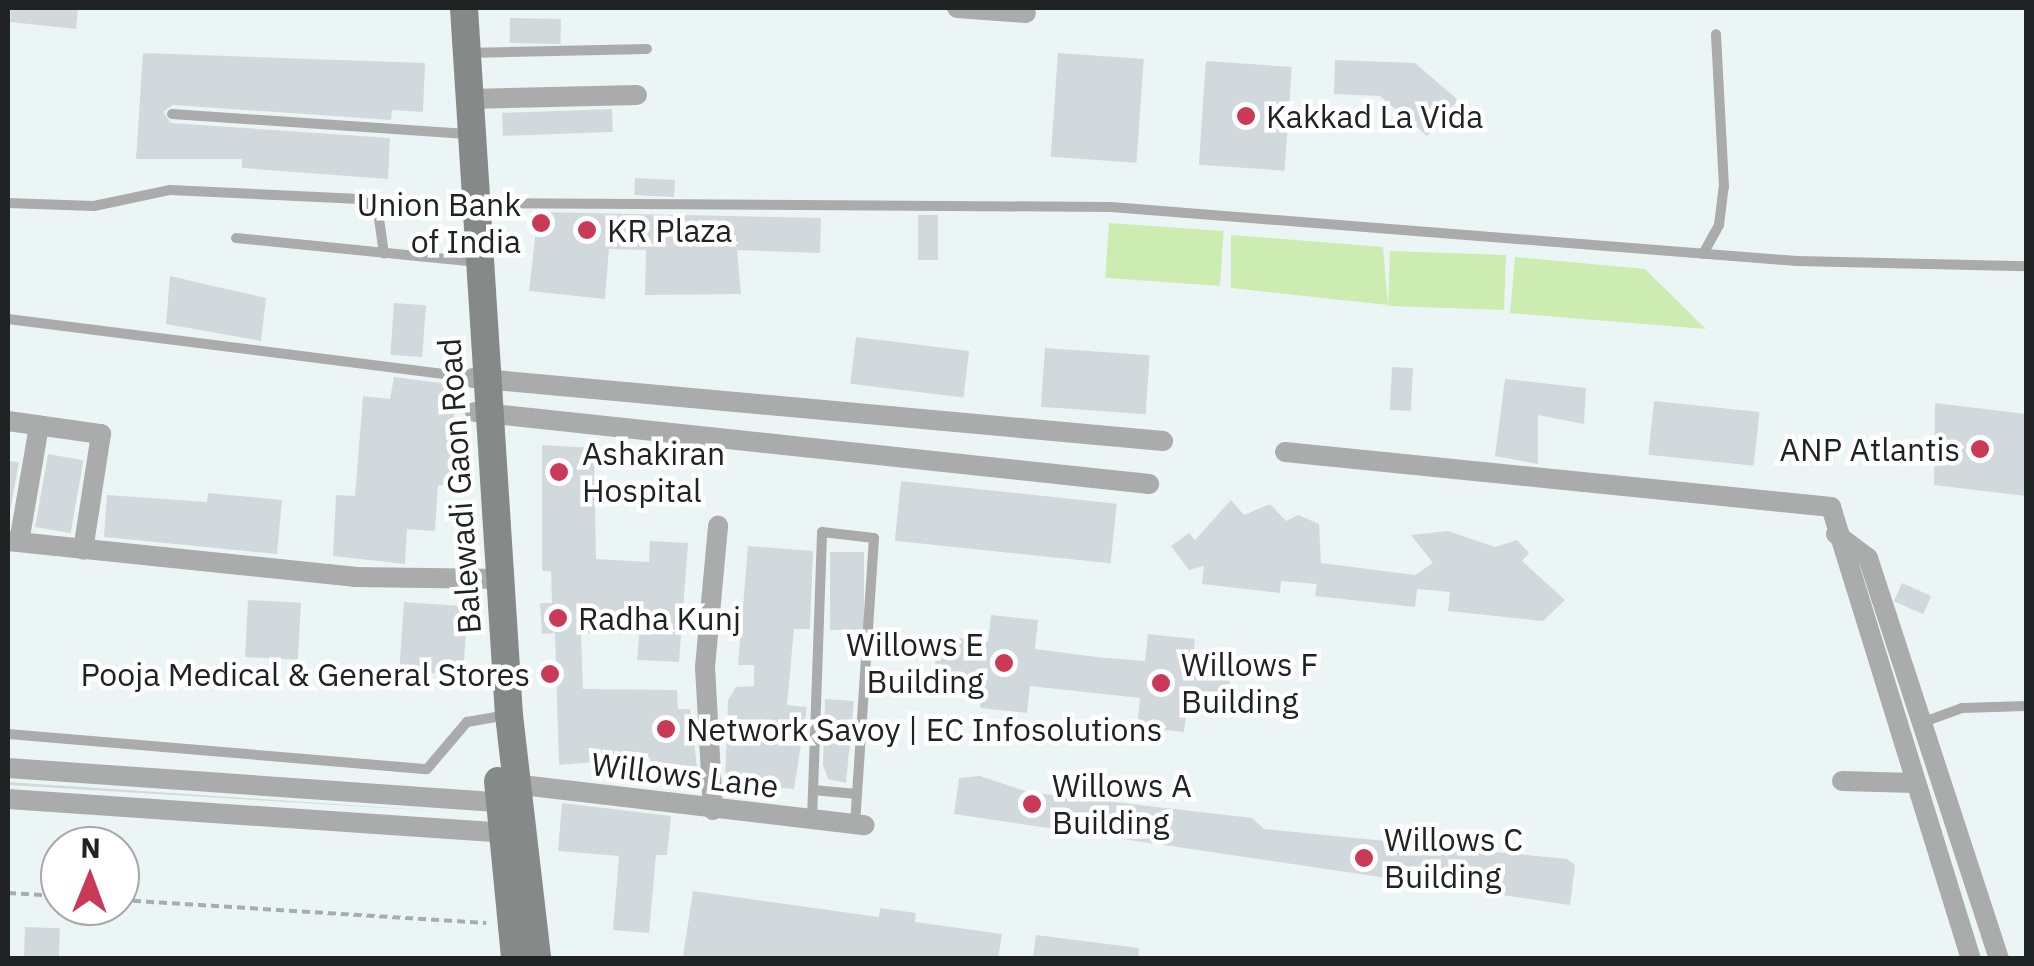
<!DOCTYPE html>
<html>
<head>
<meta charset="utf-8">
<style>
	body { margin:0 }
	#map { position:relative; width:2034px; height:966px; overflow:hidden; background:#ecf5f5; font-family:"IBM Plex Sans",sans-serif }
	div>[style] { position:absolute }
	[style*='--x'] { left:calc(var(--x)*1px); top:calc(var(--y)*1px); width:calc(var(--w)*1px); rotate:calc(var(--a)*1deg) }
	.green>* { inset:0; background:#ccecb1; transform-origin:0 0 }
	.building>* { inset:0; background:#d2d9dd; transform-origin:0 0 }
	.path>* { height:4px; margin-top:-2px; transform-origin:0; background:repeating-linear-gradient(90deg,#a6adad 0 8px,transparent 0 13px) }
	.lane>* { height:10px; margin:-5px; padding:0 5px; transform-origin:5px; border-radius:5px; background:#a9acab }
	.street>* { height:20px; margin:-10px; padding:0 10px; transform-origin:10px; border-radius:10px; background:#a9acab }
	.secondary>* { height:28px; margin:-14px; padding:0 14px; transform-origin:14px; border-radius:14px; background:#858a88 }
	.dots>* { width:28px; height:28px; translate:-50% -50%; box-sizing:border-box; border:5px solid #fff; border-radius:50% }
	span { translate:-50% -50%; white-space:nowrap; text-align:center; line-height:1.15; -webkit-text-stroke:9px #fff; paint-order:stroke }
	.poi-label { font-size:32px; color:#202323 }
	.left { translate:0 -50%; text-align:left }
	.right { translate:-100% -50%; text-align:right }
	.street-label { font-size:32px; color:#202323 }
	.frame { position:absolute; inset:0; border:10px solid #202323; pointer-events:none }
	.north { position:absolute; left:40px; top:826px; width:100px; height:100px; box-sizing:border-box; background:#fff; border:2px solid #a6a7a7; border-radius:50%; rotate:1deg; font-size:28px; font-weight:700; line-height:40px; text-align:center; color:#202323 }
	.north::after { content:''; display:block; margin:auto; width:35px; height:45px; background:#ca3a57; clip-path:polygon(50% 0,100% 100%,50% 72%,0 100%) }
</style>
</head>
<body>
<div id="map">
	<div class="green">
		<i style="left:1109px;top:223px;width:115px;height:55px;rotate:4deg"></i>
		<i style="clip-path:polygon(1231px 235px,1383px 247px,1388px 305px,1231px 288px)"></i>
		<i style="left:1390px;top:251px;width:116px;height:55px;rotate:2deg"></i>
		<i style="clip-path:polygon(1515px 257px,1645px 269px,1706px 329px,1510px 313px)"></i>
	</div>
	<div class="building">
		<i style="clip-path:polygon(11px 8px,78px 8px,76px 29px,10px 22px)"></i>
		<i style="left:510px;top:18px;width:51px;height:25px;rotate:1deg"></i>
		<i style="clip-path:polygon(143px 53px,425px 63px,423px 112px,392px 110px,391px 120px,173px 105px,163px 112px,171px 123px,390px 138px,388px 179px,242px 168px,242px 159px,136px 159px)"></i>
		<i style="left:1058px;top:53px;width:86px;height:104px;rotate:4deg"></i>
		<i style="clip-path:polygon(1335px 60px,1415px 63px,1458px 100px,1427px 136px,1380px 96px,1334px 94px)"></i>
		<i style="left:1206px;top:61px;width:86px;height:104px;rotate:4deg"></i>
		<i style="left:612px;top:109px;width:23px;height:110px;rotate:88deg"></i>
		<i style="left:635px;top:178px;width:40px;height:17px;rotate:3deg"></i>
		<i style="clip-path:polygon(538px 212px,821px 218px,820px 253px,737px 250px,741px 294px,645px 295px,646px 250px,609px 249px,605px 299px,529px 291px)"></i>
		<i style="left:918px;top:215px;width:20px;height:45px"></i>
		<i style="clip-path:polygon(170px 276px,266px 298px,261px 341px,166px 324px)"></i>
		<i style="left:394px;top:303px;width:32px;height:52px;rotate:4deg"></i>
		<i style="left:856px;top:337px;width:114px;height:47px;rotate:7deg"></i>
		<i style="left:1045px;top:348px;width:105px;height:59px;rotate:4deg"></i>
		<i style="left:1392px;top:367px;width:21px;height:43px;rotate:3deg"></i>
		<i style="clip-path:polygon(394px 377px,455px 385px,452px 486px,438px 485px,435px 531px,407px 529px,405px 564px,333px 556px,336px 495px,355px 496px,363px 396px,390px 399px)"></i>
		<i style="clip-path:polygon(1505px 379px,1586px 388px,1584px 424px,1538px 415px,1538px 464px,1495px 456px)"></i>
		<i style="left:1654px;top:401px;width:106px;height:54px;rotate:6deg"></i>
		<i style="clip-path:polygon(1935px 403px,2026px 414px,2026px 496px,1934px 485px)"></i>
		<i style="clip-path:polygon(542px 445px,594px 448px,596px 559px,649px 562px,650px 541px,688px 543px,679px 662px,637px 660px,639px 635px,581px 634px,583px 689px,677px 690px,678px 709px,690px 709px,697px 767px,651px 769px,650px 757px,559px 765px,555px 633px,542px 634px,540px 603px,552px 603px,551px 571px,542px 571px)"></i>
		<i style="left:48px;top:454px;width:36px;height:74px;rotate:10deg"></i>
		<i style="clip-path:polygon(8px 461px,19px 462px,8px 523px)"></i>
		<i style="left:901px;top:481px;width:217px;height:60px;rotate:6deg"></i>
		<i style="clip-path:polygon(208px 493px,282px 500px,277px 554px,104px 537px,107px 495px,207px 502px)"></i>
		<i style="clip-path:polygon(1231px 500px,1244px 515px,1270px 504px,1286px 521px,1298px 515px,1319px 524px,1321px 563px,1415px 575px,1433px 563px,1411px 535px,1448px 531px,1495px 547px,1517px 540px,1529px 553px,1522px 561px,1565px 600px,1543px 621px,1448px 611px,1450px 592px,1417px 589px,1415px 607px,1315px 596px,1317px 584px,1281px 581px,1280px 593px,1202px 584px,1204px 566px,1189px 570px,1171px 546px,1189px 533px,1195px 540px)"></i>
		<i style="clip-path:polygon(748px 546px,813px 551px,810px 629px,794px 629px,787px 705px,807px 707px,794px 789px,725px 783px,728px 700px,736px 687px,754px 686px,754px 665px,738px 665px)"></i>
		<i style="left:830px;top:552px;width:34px;height:78px"></i>
		<i style="left:1902px;top:583px;width:32px;height:20px;rotate:24deg"></i>
		<i style="left:248px;top:600px;width:53px;height:57px;rotate:3deg"></i>
		<i style="left:404px;top:602px;width:64px;height:69px;rotate:4deg"></i>
		<i style="clip-path:polygon(991px 615px,1038px 620px,1035px 649px,1096px 657px,1145px 661px,1148px 634px,1195px 639px,1192px 668px,1231px 674px,1226px 711px,1187px 705px,1184px 732px,1137px 727px,1140px 698px,1030px 686px,1027px 713px,980px 708px,983px 679px,934px 672px,939px 635px,988px 642px)"></i>
		<i style="clip-path:polygon(825px 699px,854px 701px,846px 783px,828px 779px,823px 765px)"></i>
		<i style="clip-path:polygon(980px 776px,1028px 792px,1252px 818px,1264px 829px,1567px 859px,1575px 865px,1570px 905px,954px 814px,959px 778px)"></i>
		<i style="clip-path:polygon(8px 782px,452px 812px,8px 785px)"></i>
		<i style="clip-path:polygon(562px 803px,671px 816px,667px 855px,656px 855px,649px 933px,613px 930px,619px 856px,558px 851px)"></i>
		<i style="clip-path:polygon(693px 891px,879px 917px,880px 908px,916px 913px,915px 922px,1002px 934px,998px 958px,683px 956px)"></i>
		<i style="left:25px;top:927px;width:35px;height:31px;rotate:2deg"></i>
		<i style="clip-path:polygon(1036px 935px,1139px 948px,1138px 958px,1033px 958px)"></i>
	</div>
	<div class="path">
		<i style="--x:8;--y:893;--w:52;--a:3.3"></i>
		<i style="--x:120;--y:900;--w:367;--a:3.6"></i>
	</div>
	<div class="lane">
		<i style="--x:467;--y:53;--w:180;--a:-1.3"></i>
		<i style="--x:172;--y:114;--w:292;--a:3.9"></i>
		<i style="--x:8;--y:203;--w:86;--a:2"></i>
		<i style="--x:94;--y:206;--w:78;--a:-11.9"></i>
		<i style="--x:170;--y:190;--w:190;--a:2.7"></i>
		<i style="--x:360;--y:199;--w:22;--a:34"></i>
		<i style="--x:378;--y:211;--w:43;--a:82.1"></i>
		<i style="--x:480;--y:203;--w:631;--a:0.36"></i>
		<i style="--x:1111;--y:207;--w:688;--a:4.5"></i>
		<i style="--x:1797;--y:261;--w:229;--a:1.3"></i>
		<i style="--x:236;--y:238;--w:233;--a:5.7"></i>
		<i style="--x:1703;--y:254;--w:33;--a:-61"></i>
		<i style="--x:1719;--y:225;--w:38;--a:-83"></i>
		<i style="--x:1724;--y:187;--w:153;--a:-93"></i>
		<i style="--x:8;--y:319;--w:469;--a:7.2"></i>
		<i style="--x:1921;--y:723;--w:44;--a:-20.1"></i>
		<i style="--x:1962;--y:708;--w:64;--a:-1.8"></i>
		<i style="--x:8;--y:734;--w:420;--a:4.8"></i>
		<i style="--x:427;--y:769;--w:62;--a:-49.6"></i>
		<i style="--x:467;--y:722;--w:41;--a:-9.9"></i>
		<i style="--x:813;--y:790;--w:44;--a:5.2"></i>
		<i style="--x:812;--y:820;--w:288;--a:-88"></i>
		<i style="--x:822;--y:532;--w:52;--a:6.6"></i>
		<i style="--x:874;--y:538;--w:286;--a:93.8"></i>
	</div>
	<div class="street">
		<i style="--x:957;--y:8;--w:69;--a:4.1"></i>
		<i style="--x:469;--y:99;--w:168;--a:-1.4"></i>
		<i style="--x:473;--y:378;--w:693;--a:5.22"></i>
		<i style="--x:475;--y:412;--w:678;--a:6.1"></i>
		<i style="--x:8;--y:421;--w:94;--a:8"></i>
		<i style="--x:101;--y:434;--w:117;--a:98.8"></i>
		<i style="--x:1285;--y:452;--w:549;--a:5.75"></i>
		<i style="--x:1831;--y:507;--w:472;--a:72.8"></i>
		<i style="--x:1836;--y:534;--w:40;--a:37"></i>
		<i style="--x:1868;--y:558;--w:421;--a:71.9"></i>
		<i style="--x:8;--y:541;--w:348;--a:5.9"></i>
		<i style="--x:354;--y:577;--w:147;--a:0.8"></i>
		<i style="--x:19;--y:542;--w:118;--a:-80.2"></i>
		<i style="--x:8;--y:768;--w:493;--a:4"></i>
		<i style="--x:1842;--y:781;--w:72;--a:1.6"></i>
		<i style="--x:505;--y:783;--w:362;--a:6.7"></i>
		<i style="--x:8;--y:799;--w:494;--a:3.9"></i>
		<i style="--x:713;--y:810;--w:143;--a:-93.2"></i>
		<i style="--x:705;--y:667;--w:142;--a:-84.7"></i>
	</div>
	<div class="secondary">
		<i style="--x:464;--y:8;--w:708;--a:86.36"></i>
		<i style="--x:509;--y:715;--w:245;--a:83.4"></i>
		<i style="--x:498;--y:781;--w:178;--a:84.5"></i>
	</div>
	<div class="dots">
		<i style="left:1246px;top:116px;background:#ca3a57"></i>
		<i style="left:541px;top:223px;background:#ca3a57"></i>
		<i style="left:587px;top:230px;background:#ca3a57"></i>
		<i style="left:1980px;top:449px;background:#ca3a57"></i>
		<i style="left:559px;top:472px;background:#ca3a57"></i>
		<i style="left:558px;top:618px;background:#ca3a57"></i>
		<i style="left:1004px;top:663px;background:#ca3a57"></i>
		<i style="left:550px;top:674px;background:#ca3a57"></i>
		<i style="left:1161px;top:683px;background:#ca3a57"></i>
		<i style="left:666px;top:729px;background:#ca3a57"></i>
		<i style="left:1032px;top:804px;background:#ca3a57"></i>
		<i style="left:1364px;top:858px;background:#ca3a57"></i>
	</div>
	<div class="poi-label">
		<span class="left" style="left:1266px;top:116px">Kakkad La Vida</span>
		<span class="right" style="left:521px;top:223px">Union Bank<br>of India</span>
		<span class="left" style="left:607px;top:230px">KR Plaza</span>
		<span class="right" style="left:1960px;top:449px">ANP Atlantis</span>
		<span class="left" style="left:582px;top:472px">Ashakiran<br>Hospital</span>
		<span class="left" style="left:578px;top:618px">Radha Kunj</span>
		<span class="right" style="left:984px;top:663px">Willows E<br>Building</span>
		<span class="left" style="left:1181px;top:683px">Willows F<br>Building</span>
		<span class="right" style="left:530px;top:674px">Pooja Medical &amp; General Stores</span>
		<span class="left" style="left:686px;top:729px">Network Savoy | EC Infosolutions</span>
		<span class="left" style="left:1052px;top:804px">Willows A<br>Building</span>
		<span class="left" style="left:1384px;top:858px">Willows C<br>Building</span>
	</div>
	<div class="street-label">
		<span style="left:459px;top:486px;rotate:-94deg">Balewadi Gaon Road</span>
		<span style="left:685px;top:775px;rotate:7deg">Willows Lane</span>
	</div>
	<div class="frame"></div>
	<div class="north">N</div>
</div>
</body>
</html>
